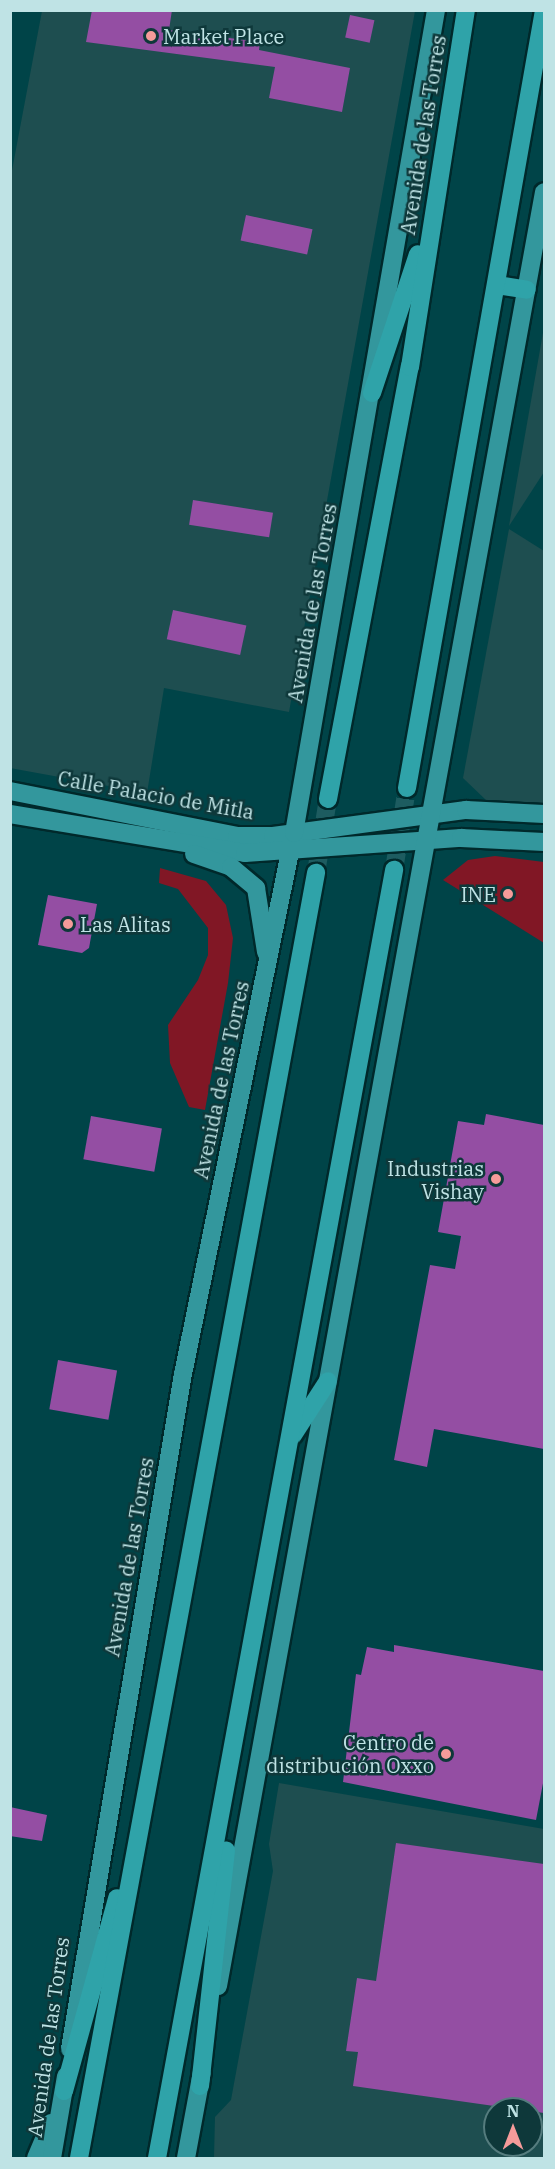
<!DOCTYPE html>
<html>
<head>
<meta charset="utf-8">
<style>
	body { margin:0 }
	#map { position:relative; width:555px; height:2169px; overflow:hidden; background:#004448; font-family:"IBM Plex Serif",serif }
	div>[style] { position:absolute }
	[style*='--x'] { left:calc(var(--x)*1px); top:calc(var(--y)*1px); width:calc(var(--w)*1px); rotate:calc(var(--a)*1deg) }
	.built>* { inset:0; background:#1e4e50 }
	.green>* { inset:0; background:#811725 }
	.building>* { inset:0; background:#944ea3; transform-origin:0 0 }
	.highway-tunnel>* { height:18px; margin-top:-9px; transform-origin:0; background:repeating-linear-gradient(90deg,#1d5c60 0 18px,transparent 0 27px) }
	.roads { filter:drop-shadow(2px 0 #00292b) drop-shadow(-2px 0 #00292b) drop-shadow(0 2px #00292b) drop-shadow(0 -2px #00292b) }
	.major>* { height:18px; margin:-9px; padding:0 9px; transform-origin:9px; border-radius:9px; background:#33979d }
	.highway>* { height:18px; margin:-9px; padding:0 9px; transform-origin:9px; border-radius:9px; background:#2fa3a9 }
	.dots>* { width:16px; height:16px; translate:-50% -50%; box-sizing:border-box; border:3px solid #0e383a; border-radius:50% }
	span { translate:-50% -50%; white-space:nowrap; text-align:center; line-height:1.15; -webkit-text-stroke:5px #0e383a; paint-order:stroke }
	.poi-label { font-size:20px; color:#bfe3e5 }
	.left { translate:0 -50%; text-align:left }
	.right { translate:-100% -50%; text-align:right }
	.street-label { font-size:20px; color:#bfe3e5 }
	.frame { position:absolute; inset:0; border:12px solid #bfe3e5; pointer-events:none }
	.north { position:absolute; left:483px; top:2097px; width:60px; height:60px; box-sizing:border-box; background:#0e383a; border:2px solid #557c7e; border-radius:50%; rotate:0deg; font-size:16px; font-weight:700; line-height:24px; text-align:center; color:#bfe3e5 }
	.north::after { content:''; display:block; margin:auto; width:21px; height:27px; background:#f59b9a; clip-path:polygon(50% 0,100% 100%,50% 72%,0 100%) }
</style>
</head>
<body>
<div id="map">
	<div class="built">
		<i style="clip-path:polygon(75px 10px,415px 11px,289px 712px,164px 688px,147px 793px,10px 768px,10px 181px,42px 11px)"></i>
		<i style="clip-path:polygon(544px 327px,544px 472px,509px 526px)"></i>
		<i style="clip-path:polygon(509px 529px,544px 551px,544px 805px,487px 801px,463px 778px)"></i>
		<i style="clip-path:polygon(evenodd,279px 1783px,544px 1829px,544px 2158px,214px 2158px,215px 2117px,231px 2100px,273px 1871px,269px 1844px,279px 1783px,495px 2109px,531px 2109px,531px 2145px,495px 2145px,495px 2109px)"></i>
	</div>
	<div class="green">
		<i style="clip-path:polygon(495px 856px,544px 862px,544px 943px,443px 880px,468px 860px)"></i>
		<i style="clip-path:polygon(160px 868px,206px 881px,226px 905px,233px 938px,228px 983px,205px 1110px,189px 1107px,170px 1063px,168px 1025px,198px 980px,208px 955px,208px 928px,178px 889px,159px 883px)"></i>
	</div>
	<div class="building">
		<i style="clip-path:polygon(92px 10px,172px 10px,169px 30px,260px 42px,259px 50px,350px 68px,342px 112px,269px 98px,275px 67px,86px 42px)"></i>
		<i style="left:350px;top:15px;width:25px;height:23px;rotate:12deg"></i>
		<i style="left:246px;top:215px;width:68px;height:26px;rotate:12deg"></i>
		<i style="left:193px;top:500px;width:81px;height:25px;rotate:9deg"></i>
		<i style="left:173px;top:610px;width:75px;height:30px;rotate:12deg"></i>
		<i style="clip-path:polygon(48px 895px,97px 904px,89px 948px,82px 953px,38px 945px)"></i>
		<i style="clip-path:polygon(486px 1114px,544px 1125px,544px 1449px,434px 1429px,427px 1467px,394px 1460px,430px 1265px,455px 1269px,461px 1236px,438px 1232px,458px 1121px,484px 1125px)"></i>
		<i style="left:91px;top:1116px;width:72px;height:44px;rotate:10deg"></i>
		<i style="left:58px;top:1360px;width:60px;height:50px;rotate:10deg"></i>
		<i style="clip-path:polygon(394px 1645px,544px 1671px,544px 1778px,536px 1820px,343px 1782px,356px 1674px,361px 1675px,367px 1647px,394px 1652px)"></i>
		<i style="clip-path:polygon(10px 1807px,47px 1815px,42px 1841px,10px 1836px)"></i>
		<i style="clip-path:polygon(396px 1843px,544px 1864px,544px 2113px,353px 2086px,358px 2052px,346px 2051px,357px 1978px,376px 1981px)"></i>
	</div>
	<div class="highway-tunnel">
		<i style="--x:394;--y:870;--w:83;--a:-81"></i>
		<i style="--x:316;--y:873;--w:75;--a:-80.8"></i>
	</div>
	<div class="roads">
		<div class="major">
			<i style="--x:10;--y:791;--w:231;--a:11.2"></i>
			<i style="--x:237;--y:836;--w:36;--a:0"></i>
			<i style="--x:273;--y:836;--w:195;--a:-7.7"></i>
			<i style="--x:466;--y:810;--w:78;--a:2.9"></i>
			<i style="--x:10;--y:814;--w:238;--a:9.4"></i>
			<i style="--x:245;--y:853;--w:217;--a:-4"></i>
			<i style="--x:461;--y:838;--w:83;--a:2.8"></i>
			<i style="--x:194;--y:854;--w:39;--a:19"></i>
			<i style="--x:231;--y:867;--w:33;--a:40"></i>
			<i style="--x:256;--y:888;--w:65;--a:81.1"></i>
			<i style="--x:218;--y:1986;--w:1823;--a:-79.7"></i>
			<i style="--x:70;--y:2049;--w:684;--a:-80.5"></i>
			<i style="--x:183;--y:1374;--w:552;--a:-78.41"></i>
			<i style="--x:294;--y:833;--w:835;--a:-80.21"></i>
			<i style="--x:36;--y:2158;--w:38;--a:-67"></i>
			<i style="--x:52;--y:2158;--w:83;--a:-80.3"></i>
			<i style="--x:186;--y:2158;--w:87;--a:-79.5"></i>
		</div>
		<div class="highway">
			<i style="--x:497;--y:285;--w:30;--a:9"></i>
			<i style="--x:372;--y:393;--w:146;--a:-71.7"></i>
			<i style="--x:407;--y:788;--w:790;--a:-80.01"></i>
			<i style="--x:328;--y:799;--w:440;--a:-79.3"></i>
			<i style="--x:410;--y:367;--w:361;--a:-81.1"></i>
			<i style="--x:293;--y:1435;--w:64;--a:-57.1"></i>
			<i style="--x:200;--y:2086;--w:237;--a:-83.7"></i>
			<i style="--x:64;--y:2091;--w:200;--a:-74.6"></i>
			<i style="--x:79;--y:2158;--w:1307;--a:-79.55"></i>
			<i style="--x:157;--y:2158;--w:1310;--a:-79.57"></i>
		</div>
	</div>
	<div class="dots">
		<i style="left:151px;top:36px;background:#f59b9a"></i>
		<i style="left:508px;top:894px;background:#f59b9a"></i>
		<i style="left:68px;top:924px;background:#f59b9a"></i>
		<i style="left:496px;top:1179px;background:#f59b9a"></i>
		<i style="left:446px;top:1754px;background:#f59b9a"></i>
	</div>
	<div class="poi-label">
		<span class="left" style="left:163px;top:36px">Market Place</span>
		<span class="right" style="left:496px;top:894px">INE</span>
		<span class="left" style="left:80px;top:924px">Las Alitas</span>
		<span class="right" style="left:484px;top:1180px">Industrias<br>Vishay</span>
		<span class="right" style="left:434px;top:1754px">Centro de<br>distribución Oxxo</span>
	</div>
	<div class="street-label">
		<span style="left:423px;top:135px;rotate:-81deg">Avenida de las Torres</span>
		<span style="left:312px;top:603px;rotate:-80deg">Avenida de las Torres</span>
		<span style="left:156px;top:795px;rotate:10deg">Calle Palacio de Mitla</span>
		<span style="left:221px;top:1080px;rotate:-78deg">Avenida de las Torres</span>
		<span style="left:129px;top:1557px;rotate:-80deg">Avenida de las Torres</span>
		<span style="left:48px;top:2037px;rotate:-82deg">Avenida de las Torres</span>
	</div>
	<div class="frame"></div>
	<div class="north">N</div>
</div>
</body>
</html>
